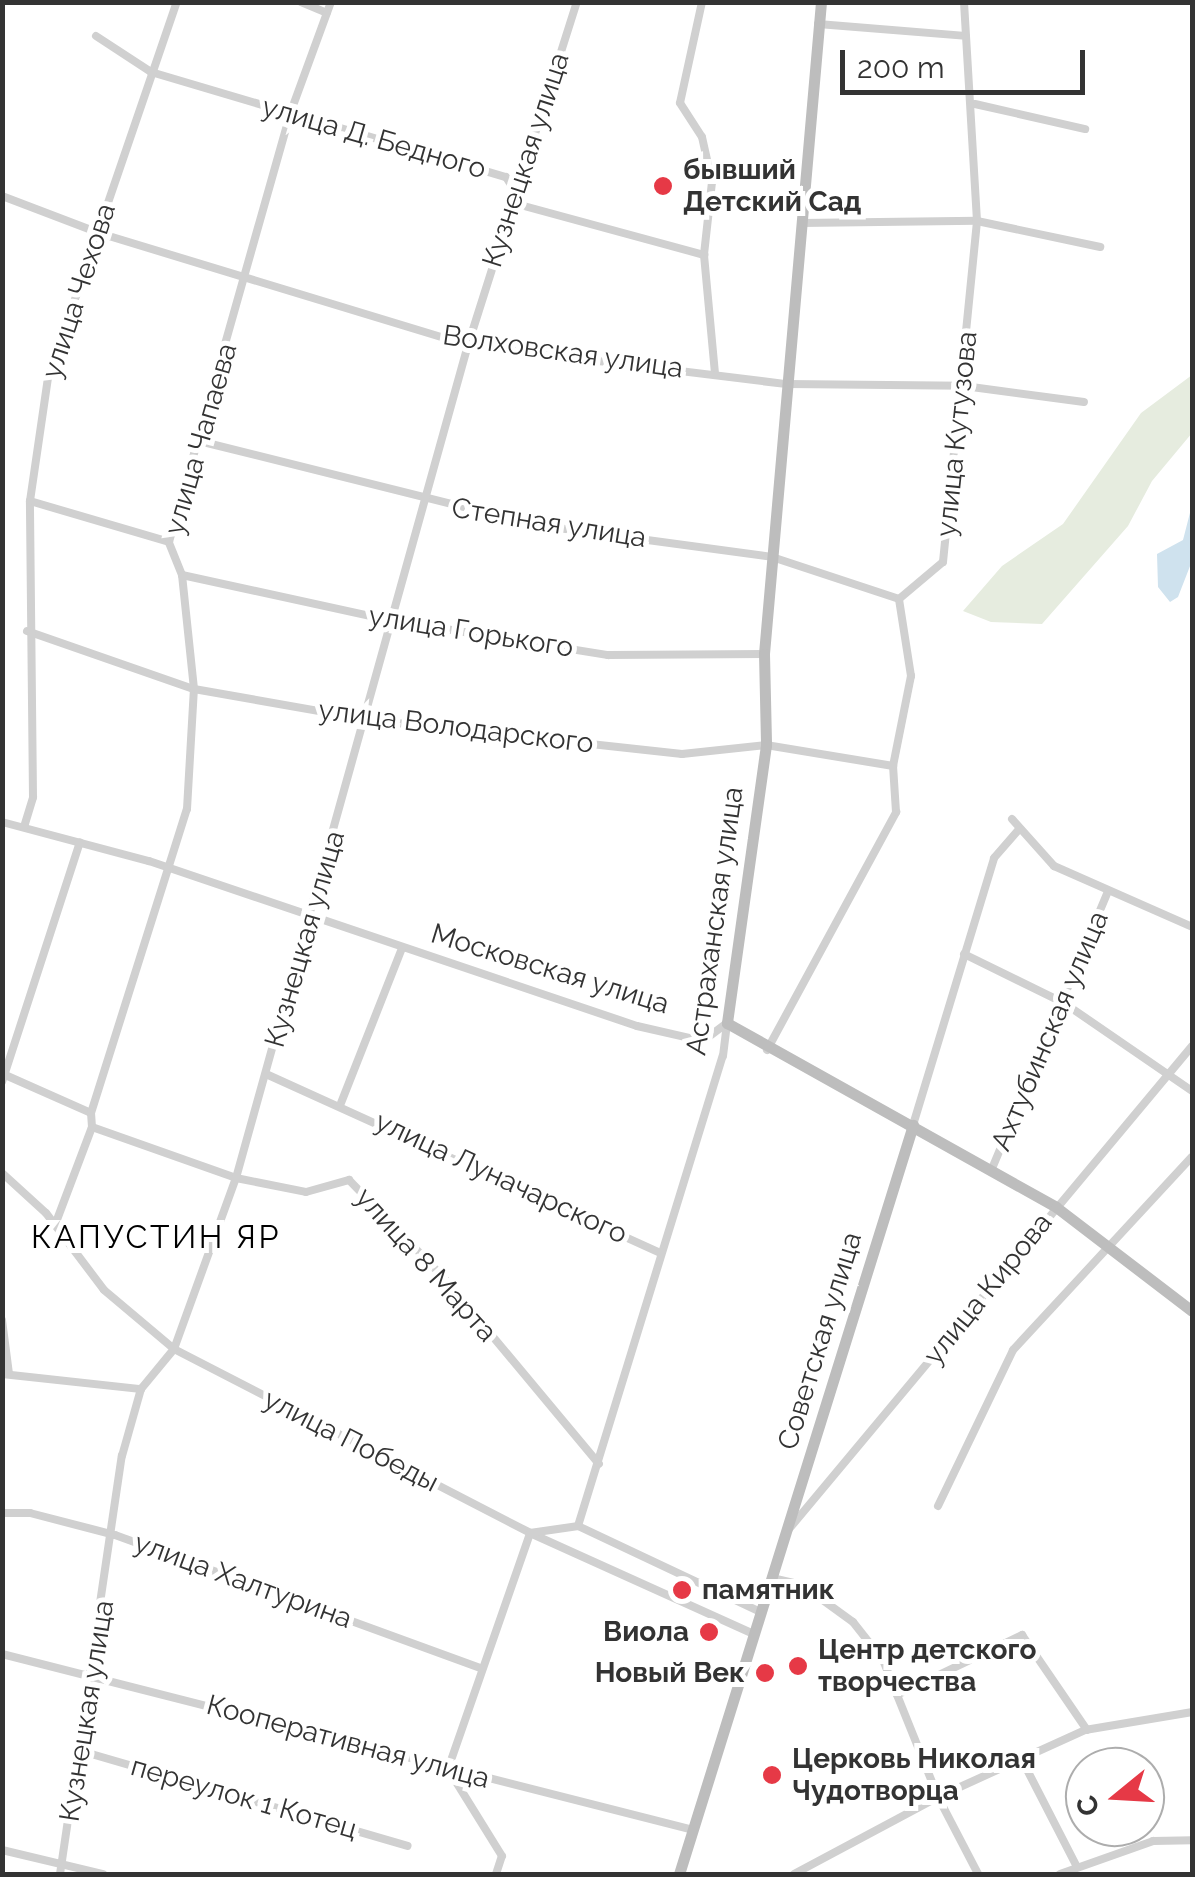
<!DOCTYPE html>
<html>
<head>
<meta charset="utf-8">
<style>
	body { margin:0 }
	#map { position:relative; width:1195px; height:1877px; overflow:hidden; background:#fff; font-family:Raleway,sans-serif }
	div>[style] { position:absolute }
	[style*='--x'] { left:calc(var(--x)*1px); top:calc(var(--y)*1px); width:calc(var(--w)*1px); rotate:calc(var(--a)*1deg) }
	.green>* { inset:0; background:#e6ecdf }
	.water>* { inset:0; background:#cfe2ee }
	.street>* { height:8px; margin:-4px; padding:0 4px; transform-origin:4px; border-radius:4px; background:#d0d0d0 }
	.secondary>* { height:11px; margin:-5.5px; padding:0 5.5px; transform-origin:5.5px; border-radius:5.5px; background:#bdbdbd }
	.dots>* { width:28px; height:28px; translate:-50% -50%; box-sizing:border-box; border:5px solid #fff; border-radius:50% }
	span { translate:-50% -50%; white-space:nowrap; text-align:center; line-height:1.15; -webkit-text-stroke:10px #fff; paint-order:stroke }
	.street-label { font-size:28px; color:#333 }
	.poi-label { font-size:28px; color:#333; font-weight:700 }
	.left { translate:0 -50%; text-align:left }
	.right { translate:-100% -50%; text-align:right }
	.quarter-label { font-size:32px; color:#000; letter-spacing:2.5px }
	.frame { position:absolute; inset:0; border:5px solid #333; pointer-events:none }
	.north { position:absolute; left:1065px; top:1747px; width:100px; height:100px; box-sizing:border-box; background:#fff; border:2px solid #adadad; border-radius:50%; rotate:252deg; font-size:28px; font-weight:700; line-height:40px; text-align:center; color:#333 }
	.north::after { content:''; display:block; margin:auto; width:35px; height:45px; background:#e63946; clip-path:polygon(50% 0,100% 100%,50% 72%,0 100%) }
	.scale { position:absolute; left:840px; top:50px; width:245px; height:45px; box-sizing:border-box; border:5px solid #333; border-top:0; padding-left:12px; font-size:30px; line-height:35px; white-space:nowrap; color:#333; -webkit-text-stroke:8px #fff; paint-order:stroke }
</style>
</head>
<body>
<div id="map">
	<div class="green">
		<i style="clip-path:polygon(1192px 375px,1192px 433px,1152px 481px,1128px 526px,1042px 624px,991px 622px,963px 611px,1002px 566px,1063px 524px,1141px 413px)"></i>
	</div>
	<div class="water">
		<i style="clip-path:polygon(1192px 505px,1192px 561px,1178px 597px,1170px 602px,1158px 587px,1157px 554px,1183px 540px)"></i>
	</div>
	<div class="street">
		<i style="--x:301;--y:2;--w:28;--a:23"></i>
		<i style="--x:702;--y:2;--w:103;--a:102.3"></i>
		<i style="--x:680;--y:103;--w:40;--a:57.1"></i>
		<i style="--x:702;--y:137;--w:46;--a:77.5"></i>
		<i style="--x:712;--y:182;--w:73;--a:96.3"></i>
		<i style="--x:704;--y:255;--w:120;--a:84.7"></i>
		<i style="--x:818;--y:24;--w:148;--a:4.6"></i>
		<i style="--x:96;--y:36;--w:66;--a:33.2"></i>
		<i style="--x:151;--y:72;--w:370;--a:16.5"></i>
		<i style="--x:506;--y:177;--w:34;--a:58"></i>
		<i style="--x:524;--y:206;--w:187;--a:15.2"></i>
		<i style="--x:975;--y:104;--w:113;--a:12.8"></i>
		<i style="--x:2;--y:196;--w:104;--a:20.9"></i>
		<i style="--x:99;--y:233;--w:386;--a:16.9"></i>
		<i style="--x:468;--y:345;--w:321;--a:7"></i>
		<i style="--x:787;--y:384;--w:177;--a:0.6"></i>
		<i style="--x:964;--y:386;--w:121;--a:7.6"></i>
		<i style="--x:801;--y:223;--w:176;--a:-0.7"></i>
		<i style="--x:977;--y:221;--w:126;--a:11.9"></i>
		<i style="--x:199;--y:441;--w:347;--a:14"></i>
		<i style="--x:536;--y:525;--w:238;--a:7.7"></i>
		<i style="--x:772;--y:557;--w:134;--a:18.3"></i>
		<i style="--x:30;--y:501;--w:145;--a:16.4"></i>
		<i style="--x:182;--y:575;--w:212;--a:12.3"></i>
		<i style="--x:389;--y:620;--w:222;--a:9.1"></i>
		<i style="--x:608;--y:655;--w:156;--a:-0.4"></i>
		<i style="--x:27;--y:631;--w:177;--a:19.2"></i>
		<i style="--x:194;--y:689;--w:178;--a:10"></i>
		<i style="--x:369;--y:720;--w:315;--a:6.2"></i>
		<i style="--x:682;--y:754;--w:84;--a:-6.1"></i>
		<i style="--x:766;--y:745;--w:129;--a:9.4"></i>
		<i style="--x:1012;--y:819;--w:63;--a:48.2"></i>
		<i style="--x:1054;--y:866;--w:151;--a:23.8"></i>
		<i style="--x:2;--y:822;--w:152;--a:14.9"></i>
		<i style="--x:149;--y:861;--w:515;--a:18.68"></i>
		<i style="--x:637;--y:1026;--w:68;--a:12.8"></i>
		<i style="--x:703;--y:1041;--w:30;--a:-37"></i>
		<i style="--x:24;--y:827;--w:31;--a:-73"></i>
		<i style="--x:33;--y:797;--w:296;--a:-90.6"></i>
		<i style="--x:30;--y:501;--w:124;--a:-81.7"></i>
		<i style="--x:48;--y:378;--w:398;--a:-71.1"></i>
		<i style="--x:964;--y:954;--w:111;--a:26.1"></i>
		<i style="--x:1064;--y:1003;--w:155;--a:34.5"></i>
		<i style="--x:767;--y:1050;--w:271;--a:-61.5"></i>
		<i style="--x:896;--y:812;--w:46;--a:-93.7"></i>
		<i style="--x:893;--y:766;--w:92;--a:-78.7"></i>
		<i style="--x:911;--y:676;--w:78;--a:-98.9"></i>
		<i style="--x:899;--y:599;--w:57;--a:-40.1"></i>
		<i style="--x:943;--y:562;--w:343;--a:-84.3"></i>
		<i style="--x:977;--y:221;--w:219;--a:-93.4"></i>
		<i style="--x:3;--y:1074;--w:96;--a:23.9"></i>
		<i style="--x:266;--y:1074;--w:434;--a:24.4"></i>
		<i style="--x:2;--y:1082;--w:252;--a:-72"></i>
		<i style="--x:341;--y:1103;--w:167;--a:-68.5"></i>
		<i style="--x:913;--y:1125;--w:279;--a:-73.1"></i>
		<i style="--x:994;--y:858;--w:38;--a:-49"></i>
		<i style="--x:92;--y:1127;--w:153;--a:19.5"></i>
		<i style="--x:236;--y:1178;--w:71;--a:11.3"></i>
		<i style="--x:306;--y:1192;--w:45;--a:-15.6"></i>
		<i style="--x:349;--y:1180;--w:136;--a:45.9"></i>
		<i style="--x:444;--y:1278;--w:242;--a:50.2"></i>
		<i style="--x:991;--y:1171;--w:303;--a:-67.3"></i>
		<i style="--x:2;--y:1173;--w:59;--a:42.3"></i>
		<i style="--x:46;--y:1213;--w:96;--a:53"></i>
		<i style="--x:104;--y:1290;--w:92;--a:40.1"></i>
		<i style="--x:174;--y:1349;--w:401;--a:27.3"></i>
		<i style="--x:530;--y:1533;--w:246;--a:24.3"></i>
		<i style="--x:55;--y:1225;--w:105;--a:-69.3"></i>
		<i style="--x:92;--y:1127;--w:14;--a:-94"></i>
		<i style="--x:91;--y:1113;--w:319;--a:-72.5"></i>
		<i style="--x:187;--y:809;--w:120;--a:-86.7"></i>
		<i style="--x:194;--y:689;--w:115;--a:-96"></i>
		<i style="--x:182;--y:575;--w:35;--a:-112"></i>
		<i style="--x:169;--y:542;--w:445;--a:-74.2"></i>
		<i style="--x:290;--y:114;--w:119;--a:-69.9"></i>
		<i style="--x:2;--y:1320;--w:54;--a:82.6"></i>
		<i style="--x:2;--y:1374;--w:140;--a:6.2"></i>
		<i style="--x:938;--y:1506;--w:173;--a:-64.3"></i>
		<i style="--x:1013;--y:1350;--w:263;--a:-47.2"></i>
		<i style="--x:2;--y:1513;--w:28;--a:0"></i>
		<i style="--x:30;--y:1513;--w:88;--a:14.5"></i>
		<i style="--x:115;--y:1535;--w:388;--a:20"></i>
		<i style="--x:578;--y:1526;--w:202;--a:25.2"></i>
		<i style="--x:789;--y:1529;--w:629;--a:-50.16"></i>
		<i style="--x:772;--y:1578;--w:31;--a:13"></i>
		<i style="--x:802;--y:1585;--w:63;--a:36"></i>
		<i style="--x:853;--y:1622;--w:48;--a:51.7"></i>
		<i style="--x:883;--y:1660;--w:148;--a:68.1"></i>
		<i style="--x:938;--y:1797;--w:87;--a:62.5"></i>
		<i style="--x:2;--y:1654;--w:713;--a:14.29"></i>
		<i style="--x:897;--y:1695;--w:139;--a:-25.6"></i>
		<i style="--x:1022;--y:1635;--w:115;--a:55.6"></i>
		<i style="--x:81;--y:1751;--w:340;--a:16.2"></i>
		<i style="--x:1021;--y:1758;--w:120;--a:62.8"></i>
		<i style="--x:2;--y:1850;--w:104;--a:13.4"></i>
		<i style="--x:60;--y:1874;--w:423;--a:-81.6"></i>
		<i style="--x:122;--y:1456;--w:70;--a:-74.2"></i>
		<i style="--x:141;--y:1389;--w:52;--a:-50.5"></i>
		<i style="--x:174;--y:1349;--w:182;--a:-70.1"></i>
		<i style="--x:236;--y:1178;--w:865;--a:-74.44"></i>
		<i style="--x:468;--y:345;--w:360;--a:-72.4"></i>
		<i style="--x:496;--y:1874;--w:19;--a:-72"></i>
		<i style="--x:502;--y:1856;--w:102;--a:-121.8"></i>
		<i style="--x:448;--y:1769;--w:250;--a:-70.8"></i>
		<i style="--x:530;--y:1533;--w:49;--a:-8.3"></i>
		<i style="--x:578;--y:1526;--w:492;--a:-72.9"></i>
		<i style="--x:723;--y:1056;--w:33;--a:-83"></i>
		<i style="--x:794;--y:1874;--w:163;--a:-28.1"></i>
		<i style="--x:938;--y:1797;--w:162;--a:-24.5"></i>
		<i style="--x:1085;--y:1730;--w:109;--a:-9.5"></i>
		<i style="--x:1060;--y:1874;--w:99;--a:-19.5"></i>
		<i style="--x:1153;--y:1841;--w:39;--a:-1"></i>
	</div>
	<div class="secondary">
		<i style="--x:821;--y:2;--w:654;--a:95"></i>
		<i style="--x:764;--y:654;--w:91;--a:88.7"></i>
		<i style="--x:766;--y:745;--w:281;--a:98"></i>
		<i style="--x:727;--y:1023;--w:377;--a:29.2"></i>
		<i style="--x:1056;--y:1207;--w:171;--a:37.4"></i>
		<i style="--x:679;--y:1874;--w:785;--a:-72.65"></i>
	</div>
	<div class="dots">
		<i style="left:663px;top:186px;background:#e63946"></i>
		<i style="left:682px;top:1590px;background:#e63946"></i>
		<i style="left:709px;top:1632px;background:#e63946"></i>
		<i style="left:798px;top:1666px;background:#e63946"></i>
		<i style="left:765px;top:1673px;background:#e63946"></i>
		<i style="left:772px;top:1775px;background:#e63946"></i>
	</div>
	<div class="street-label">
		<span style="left:374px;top:138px;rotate:16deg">улица Д. Бедного</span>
		<span style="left:526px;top:160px;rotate:-72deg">Кузнецкая улица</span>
		<span style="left:79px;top:291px;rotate:-72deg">улица Чехова</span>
		<span style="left:563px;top:352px;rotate:8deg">Волховская улица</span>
		<span style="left:957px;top:434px;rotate:-84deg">улица Кутузова</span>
		<span style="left:201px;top:439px;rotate:-74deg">улица Чапаева</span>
		<span style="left:549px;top:523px;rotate:9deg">Степная улица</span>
		<span style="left:471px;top:632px;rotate:9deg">улица Горького</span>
		<span style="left:456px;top:727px;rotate:7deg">улица Володарского</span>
		<span style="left:715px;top:921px;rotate:-82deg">Астраханская улица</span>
		<span style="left:305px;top:939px;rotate:-74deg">Кузнецкая улица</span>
		<span style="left:550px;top:969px;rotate:17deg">Московская улица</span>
		<span style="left:1050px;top:1031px;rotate:-67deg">Ахтубинская улица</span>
		<span style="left:501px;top:1178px;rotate:25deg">улица Луначарского</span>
		<span style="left:426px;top:1265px;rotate:48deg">улица 8 Марта</span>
		<span style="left:988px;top:1289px;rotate:-51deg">улица Кирова</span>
		<span style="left:820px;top:1341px;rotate:-73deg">Советская улица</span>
		<span style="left:351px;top:1441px;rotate:27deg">улица Победы</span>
		<span style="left:243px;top:1581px;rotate:20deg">улица Халтурина</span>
		<span style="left:87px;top:1711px;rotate:-81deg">Кузнецкая улица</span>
		<span style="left:348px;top:1742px;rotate:15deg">Кооперативная улица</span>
		<span style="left:244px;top:1798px;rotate:16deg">переулок 1 Котец</span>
	</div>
	<div class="poi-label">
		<span class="left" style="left:683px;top:186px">бывший<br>Детский Сад</span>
		<span class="left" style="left:702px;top:1590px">памятник</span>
		<span class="right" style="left:689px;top:1632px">Виола</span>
		<span class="left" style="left:818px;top:1666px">Центр детского<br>творчества</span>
		<span class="right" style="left:745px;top:1673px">Новый Век</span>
		<span class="left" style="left:792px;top:1775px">Церковь Николая<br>Чудотворца</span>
	</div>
	<div class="quarter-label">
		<span style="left:156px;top:1237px">КАПУСТИН ЯР</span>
	</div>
	<div class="frame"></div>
	<div class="north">С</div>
	<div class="scale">200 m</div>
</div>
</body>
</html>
